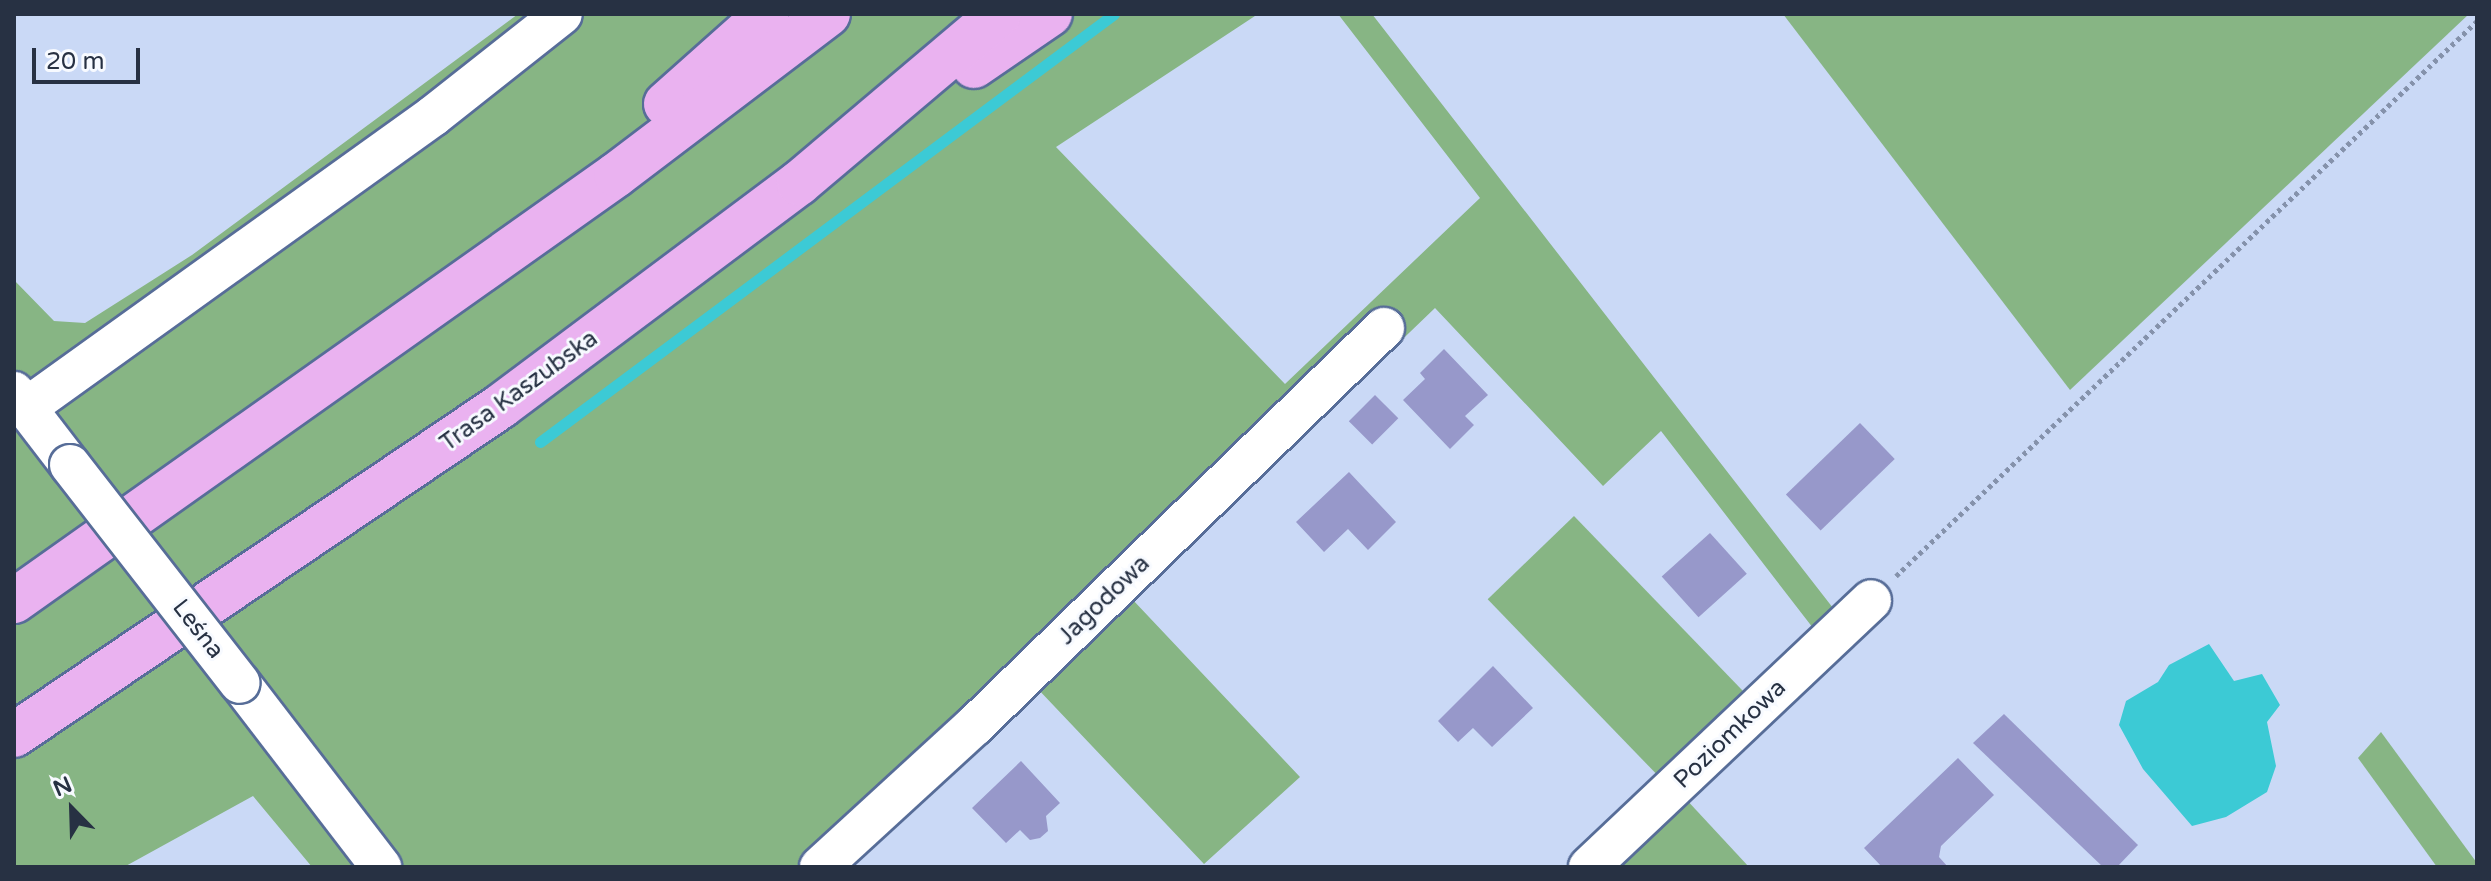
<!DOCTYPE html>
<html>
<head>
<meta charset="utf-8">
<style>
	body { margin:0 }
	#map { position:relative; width:2491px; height:881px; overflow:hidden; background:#cad9f6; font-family:"Varela Round",sans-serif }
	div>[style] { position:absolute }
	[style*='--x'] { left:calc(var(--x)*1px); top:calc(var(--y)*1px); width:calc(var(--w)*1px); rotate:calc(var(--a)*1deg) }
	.green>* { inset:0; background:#87b584; transform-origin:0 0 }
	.water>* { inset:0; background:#3ccad5 }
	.stream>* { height:11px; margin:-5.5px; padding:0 5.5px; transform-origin:5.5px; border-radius:5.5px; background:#3ccad5 }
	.building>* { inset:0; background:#9798ca; transform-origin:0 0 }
	.path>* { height:5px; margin-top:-2.5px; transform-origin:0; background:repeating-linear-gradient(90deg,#8592ab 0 4px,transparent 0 8px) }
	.roads { filter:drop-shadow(2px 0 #576d98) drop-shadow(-2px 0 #576d98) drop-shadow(0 2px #576d98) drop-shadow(0 -2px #576d98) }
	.minor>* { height:40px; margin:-20px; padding:0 20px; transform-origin:20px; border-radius:20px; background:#fff }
	.highway>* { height:44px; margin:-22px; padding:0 22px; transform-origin:22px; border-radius:22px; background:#eab2f0 }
	.bridges { filter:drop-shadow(2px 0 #576d98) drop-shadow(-2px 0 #576d98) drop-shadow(0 2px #576d98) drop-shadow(0 -2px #576d98) }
	.minor-bridge>* { height:40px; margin:-20px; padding:0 20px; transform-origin:20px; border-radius:20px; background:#fff }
	span { translate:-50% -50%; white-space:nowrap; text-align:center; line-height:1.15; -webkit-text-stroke:6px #f7faff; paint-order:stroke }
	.street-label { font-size:24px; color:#273143 }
	.frame { position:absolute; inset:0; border:16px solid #273143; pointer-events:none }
	.north { position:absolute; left:32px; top:769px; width:80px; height:80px; -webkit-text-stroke:6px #f7faff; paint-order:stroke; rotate:337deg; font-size:22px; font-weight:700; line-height:32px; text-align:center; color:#273143 }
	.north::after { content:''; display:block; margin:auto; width:28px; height:36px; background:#273143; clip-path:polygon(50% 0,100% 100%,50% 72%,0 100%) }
	.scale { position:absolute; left:32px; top:48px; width:108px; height:36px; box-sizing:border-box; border:4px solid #273143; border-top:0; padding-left:10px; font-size:24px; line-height:28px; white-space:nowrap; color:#273143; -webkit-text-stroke:6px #f7faff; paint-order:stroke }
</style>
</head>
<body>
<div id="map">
	<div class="green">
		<i style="clip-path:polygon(518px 14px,1258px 14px,1056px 147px,1285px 384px,1480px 198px,1338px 14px,1372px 14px,1833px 608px,1813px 628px,1661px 431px,1603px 486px,1435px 308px,1132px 599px,1300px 777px,1204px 864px,1036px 687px,850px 867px,312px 867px,253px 796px,124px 867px,14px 867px,14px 280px,54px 321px,85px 323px,192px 255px)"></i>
		<i style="clip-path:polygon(1783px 14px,2469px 14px,2070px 390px)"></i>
		<i style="left:1574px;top:516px;width:245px;height:120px;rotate:46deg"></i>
		<i style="clip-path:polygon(2381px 732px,2477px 863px,2477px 867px,2437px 867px,2358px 758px)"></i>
		<i style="clip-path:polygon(1684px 797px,1749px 867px,1612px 867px)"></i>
	</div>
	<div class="water">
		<i style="clip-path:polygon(2209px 644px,2234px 681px,2262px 674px,2280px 705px,2267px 722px,2276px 766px,2267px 792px,2226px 817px,2192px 826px,2143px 769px,2119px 725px,2126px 701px,2158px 682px,2169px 665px)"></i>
	</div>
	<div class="stream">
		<i style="--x:540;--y:442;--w:716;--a:-36.71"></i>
	</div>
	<div class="building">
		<i style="clip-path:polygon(1444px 349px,1488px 395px,1465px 416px,1474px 425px,1450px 449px,1403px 400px,1425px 379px,1420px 373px)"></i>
		<i style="left:1375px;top:395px;width:33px;height:37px;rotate:45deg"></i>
		<i style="left:1860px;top:423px;width:50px;height:103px;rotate:46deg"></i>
		<i style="clip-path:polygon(1349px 472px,1396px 522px,1368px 550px,1348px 529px,1324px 552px,1296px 522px)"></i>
		<i style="left:1710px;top:533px;width:55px;height:65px;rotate:48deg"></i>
		<i style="clip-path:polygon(1493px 666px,1533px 708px,1492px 747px,1473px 728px,1458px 742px,1438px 721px)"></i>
		<i style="clip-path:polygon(2004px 714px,2138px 845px,2117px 867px,2103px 867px,1973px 743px)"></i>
		<i style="clip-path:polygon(1958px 758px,1994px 795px,1941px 846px,1939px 857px,1948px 867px,1882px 867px,1864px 848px)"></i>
		<i style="clip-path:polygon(1021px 761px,1060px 803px,1046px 816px,1048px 831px,1040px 838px,1030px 840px,1020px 830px,1006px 843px,972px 808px)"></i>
	</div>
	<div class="path">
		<i style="--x:1896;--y:576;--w:803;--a:-43.69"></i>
	</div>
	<div class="roads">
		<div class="minor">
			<i style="--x:14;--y:392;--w:92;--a:52.5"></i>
			<i style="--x:26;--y:408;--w:501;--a:-35.66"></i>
			<i style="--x:433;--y:116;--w:164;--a:-38.3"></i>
			<i style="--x:240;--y:683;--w:232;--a:52.5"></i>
			<i style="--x:820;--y:867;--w:210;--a:-42.5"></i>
			<i style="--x:975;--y:725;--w:570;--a:-44.15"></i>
			<i style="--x:1589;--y:867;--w:388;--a:-43.4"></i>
		</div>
		<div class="highway">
			<i style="--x:974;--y:66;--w:92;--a:-34.4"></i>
			<i style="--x:666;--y:104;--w:135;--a:-41.7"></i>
			<i style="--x:14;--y:601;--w:737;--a:-35.28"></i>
			<i style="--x:616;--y:175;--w:266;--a:-37.2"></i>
			<i style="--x:14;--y:735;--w:588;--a:-34.04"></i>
			<i style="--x:501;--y:406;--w:372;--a:-36.8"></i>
			<i style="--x:799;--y:183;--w:262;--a:-40.2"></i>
		</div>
	</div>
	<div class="bridges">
		<div class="minor-bridge">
			<i style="--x:70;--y:465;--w:276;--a:52.1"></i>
		</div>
	</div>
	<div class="street-label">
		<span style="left:519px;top:391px;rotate:-36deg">Trasa Kaszubska</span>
		<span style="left:1104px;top:600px;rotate:-44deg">Jagodowa</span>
		<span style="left:198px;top:629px;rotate:52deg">Leśna</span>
		<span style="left:1730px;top:734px;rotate:-44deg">Poziomkowa</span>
	</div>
	<div class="frame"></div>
	<div class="north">N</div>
	<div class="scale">20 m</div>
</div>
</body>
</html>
